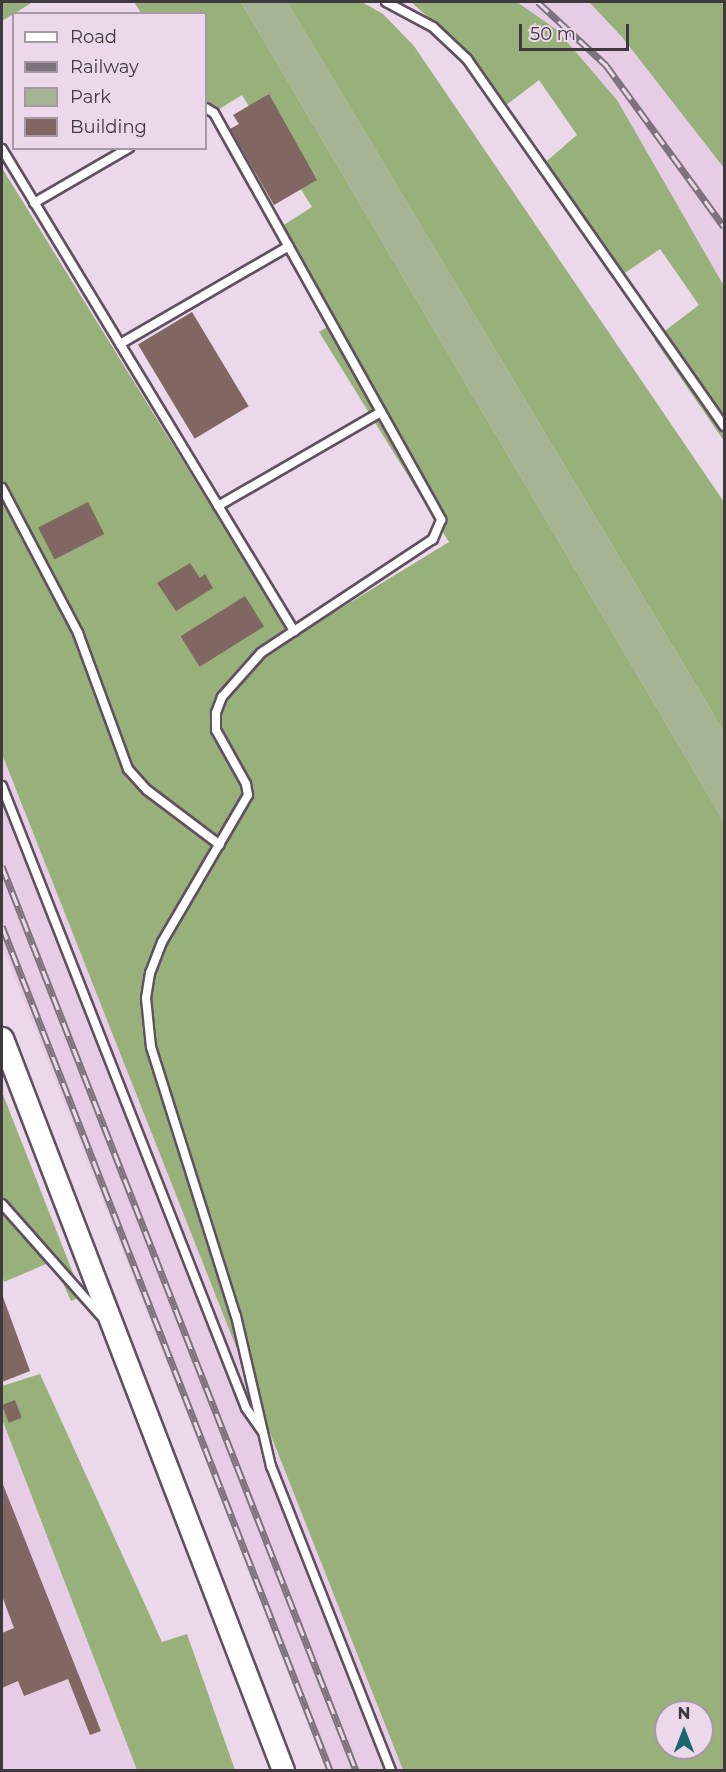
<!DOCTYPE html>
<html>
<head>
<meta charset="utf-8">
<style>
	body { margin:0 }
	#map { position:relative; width:726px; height:1772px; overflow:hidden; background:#ecd8eb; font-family:Montserrat,sans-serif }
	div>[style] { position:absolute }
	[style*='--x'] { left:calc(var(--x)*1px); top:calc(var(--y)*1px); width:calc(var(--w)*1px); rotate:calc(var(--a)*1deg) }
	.built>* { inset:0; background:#e6cce5 }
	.green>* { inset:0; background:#a5b593 }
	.forest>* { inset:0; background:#98b17a }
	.building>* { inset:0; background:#806762; transform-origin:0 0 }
	.roads { filter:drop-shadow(2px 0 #615160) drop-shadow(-2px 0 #615160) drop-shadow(0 2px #615160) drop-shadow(0 -2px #615160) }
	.service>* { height:8px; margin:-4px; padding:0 4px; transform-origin:4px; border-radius:4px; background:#fff }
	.tertiary>* { height:21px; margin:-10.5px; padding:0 10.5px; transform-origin:10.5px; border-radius:10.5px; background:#fff }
	.rail>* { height:7px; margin-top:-3.5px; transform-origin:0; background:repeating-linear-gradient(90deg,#ecd8eb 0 14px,#7e727e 0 28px); box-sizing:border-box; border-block:2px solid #7e727e }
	span { translate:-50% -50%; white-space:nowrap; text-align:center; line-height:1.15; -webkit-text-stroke:6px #ecd8eb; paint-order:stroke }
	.frame { position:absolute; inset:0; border:3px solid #3f383f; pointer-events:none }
	.legend { position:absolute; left:12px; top:12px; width:195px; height:138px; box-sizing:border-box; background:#ecd8eb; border:2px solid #a798a6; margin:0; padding:8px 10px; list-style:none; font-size:18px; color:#3f383f }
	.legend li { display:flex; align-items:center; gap:12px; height:30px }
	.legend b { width:30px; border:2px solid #a798a6 }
	.north { position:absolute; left:654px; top:1700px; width:60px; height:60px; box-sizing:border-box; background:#ecd8eb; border:2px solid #a798a6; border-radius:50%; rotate:0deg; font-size:16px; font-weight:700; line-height:24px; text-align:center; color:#3f383f }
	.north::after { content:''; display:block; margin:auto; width:21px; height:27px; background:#19676b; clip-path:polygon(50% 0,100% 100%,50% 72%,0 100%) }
	.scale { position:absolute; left:519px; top:24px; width:110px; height:27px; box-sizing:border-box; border:3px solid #3f383f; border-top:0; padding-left:8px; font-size:18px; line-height:21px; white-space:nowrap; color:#3f383f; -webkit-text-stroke:4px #ecd8eb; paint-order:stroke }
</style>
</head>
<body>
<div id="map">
	<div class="built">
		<i style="clip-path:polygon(517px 2px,589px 2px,622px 37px,724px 168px,724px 286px,617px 100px,557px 30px)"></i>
		<i style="clip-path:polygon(2px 754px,403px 1770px,328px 1770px,2px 946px)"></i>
		<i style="clip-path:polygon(2px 1419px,137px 1770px,2px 1770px)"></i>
	</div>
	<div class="green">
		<i style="clip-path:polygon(241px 2px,287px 2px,724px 732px,724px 822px)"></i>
	</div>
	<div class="forest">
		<i style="clip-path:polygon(2px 2px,33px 2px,2px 21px)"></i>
		<i style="clip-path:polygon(evenodd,134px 2px,241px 2px,724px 822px,724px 1770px,403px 1770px,2px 754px,2px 168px,292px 638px,449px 542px,319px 332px,333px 323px,276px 230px,312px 207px,242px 95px,206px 117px,206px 14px,141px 13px,134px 2px,666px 1712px,702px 1712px,702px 1748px,666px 1748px,666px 1712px)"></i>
		<i style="clip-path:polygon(287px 2px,362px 2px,383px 14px,414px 46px,724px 502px,724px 732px)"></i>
		<i style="clip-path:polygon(411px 2px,517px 2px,557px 30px,617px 100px,724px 286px,724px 441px,654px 339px,699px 305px,660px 249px,616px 279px,541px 166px,577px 135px,539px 80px,500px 110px,439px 27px)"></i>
		<i style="clip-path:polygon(589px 2px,724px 2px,724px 168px,622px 37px)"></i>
		<i style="clip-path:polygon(2px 1092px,82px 1296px,71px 1301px,53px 1261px,4px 1282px,2px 1274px)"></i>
		<i style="clip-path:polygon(40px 1374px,162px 1642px,187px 1634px,235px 1770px,137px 1770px,2px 1419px,2px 1386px)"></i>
	</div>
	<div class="building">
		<i style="clip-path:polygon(269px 94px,317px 180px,274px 205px,230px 129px,239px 124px,233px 115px)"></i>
		<i style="left:192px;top:312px;width:110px;height:63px;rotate:59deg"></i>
		<i style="left:88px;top:502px;width:36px;height:56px;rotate:63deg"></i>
		<i style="clip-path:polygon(190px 563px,200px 578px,205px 574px,213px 588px,176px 611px,157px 583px)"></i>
		<i style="left:245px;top:596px;width:36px;height:76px;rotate:58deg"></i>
		<i style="clip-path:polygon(3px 1297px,30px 1371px,2px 1382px,2px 1298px)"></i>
		<i style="left:15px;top:1400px;width:19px;height:14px;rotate:69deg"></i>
		<i style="clip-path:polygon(2px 1482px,101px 1731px,90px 1735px,68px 1679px,24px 1696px,18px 1681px,2px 1688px,2px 1633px,14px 1628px,2px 1596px)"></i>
	</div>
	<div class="roads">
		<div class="service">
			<i style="--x:386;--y:2;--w:53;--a:28"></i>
			<i style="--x:433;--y:27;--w:47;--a:43.3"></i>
			<i style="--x:467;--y:59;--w:448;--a:55"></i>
			<i style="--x:206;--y:108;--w:9;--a:32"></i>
			<i style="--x:214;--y:113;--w:466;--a:60.8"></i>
			<i style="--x:441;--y:520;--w:21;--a:113"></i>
			<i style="--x:433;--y:539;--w:206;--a:146.5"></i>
			<i style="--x:261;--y:653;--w:59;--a:131.6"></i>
			<i style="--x:222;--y:697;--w:17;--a:111"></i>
			<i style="--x:216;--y:713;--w:17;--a:90"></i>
			<i style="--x:216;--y:730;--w:62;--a:60.9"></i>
			<i style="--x:246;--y:784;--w:11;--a:80"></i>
			<i style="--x:248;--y:795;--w:170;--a:120.3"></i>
			<i style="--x:162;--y:942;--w:33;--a:111"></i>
			<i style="--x:150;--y:973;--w:25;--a:99"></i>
			<i style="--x:146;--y:998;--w:49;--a:84.2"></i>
			<i style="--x:151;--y:1047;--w:282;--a:72.5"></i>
			<i style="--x:236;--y:1316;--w:154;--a:76.9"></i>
			<i style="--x:271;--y:1466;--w:327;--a:68.5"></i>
			<i style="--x:2;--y:149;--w:564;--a:58.79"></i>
			<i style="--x:34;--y:203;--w:110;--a:-30.1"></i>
			<i style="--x:120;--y:344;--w:195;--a:-30.1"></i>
			<i style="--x:2;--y:488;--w:164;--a:62.3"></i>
			<i style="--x:78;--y:633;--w:145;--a:69.8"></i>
			<i style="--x:128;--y:769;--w:28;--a:48"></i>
			<i style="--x:147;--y:790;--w:91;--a:37"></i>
			<i style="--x:218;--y:506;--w:188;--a:-30"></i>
			<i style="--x:2;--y:786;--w:668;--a:68.58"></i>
			<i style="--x:246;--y:1408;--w:28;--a:55"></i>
			<i style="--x:2;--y:1204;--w:149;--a:48.5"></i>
		</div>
		<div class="tertiary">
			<i style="--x:2;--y:1038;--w:784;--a:69"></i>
		</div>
	</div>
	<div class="rail">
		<i style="--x:538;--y:2;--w:93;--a:42.8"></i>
		<i style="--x:606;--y:65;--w:200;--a:53.9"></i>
		<i style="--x:2;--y:866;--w:971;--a:68.62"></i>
		<i style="--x:2;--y:926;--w:905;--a:68.76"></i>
	</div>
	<div class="frame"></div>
	<ul class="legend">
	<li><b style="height:8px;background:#fff"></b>Road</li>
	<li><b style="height:8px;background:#7e727e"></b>Railway</li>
	<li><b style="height:16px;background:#a5b593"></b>Park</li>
	<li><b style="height:16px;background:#806762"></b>Building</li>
	</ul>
	<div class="north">N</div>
	<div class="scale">50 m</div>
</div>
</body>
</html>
